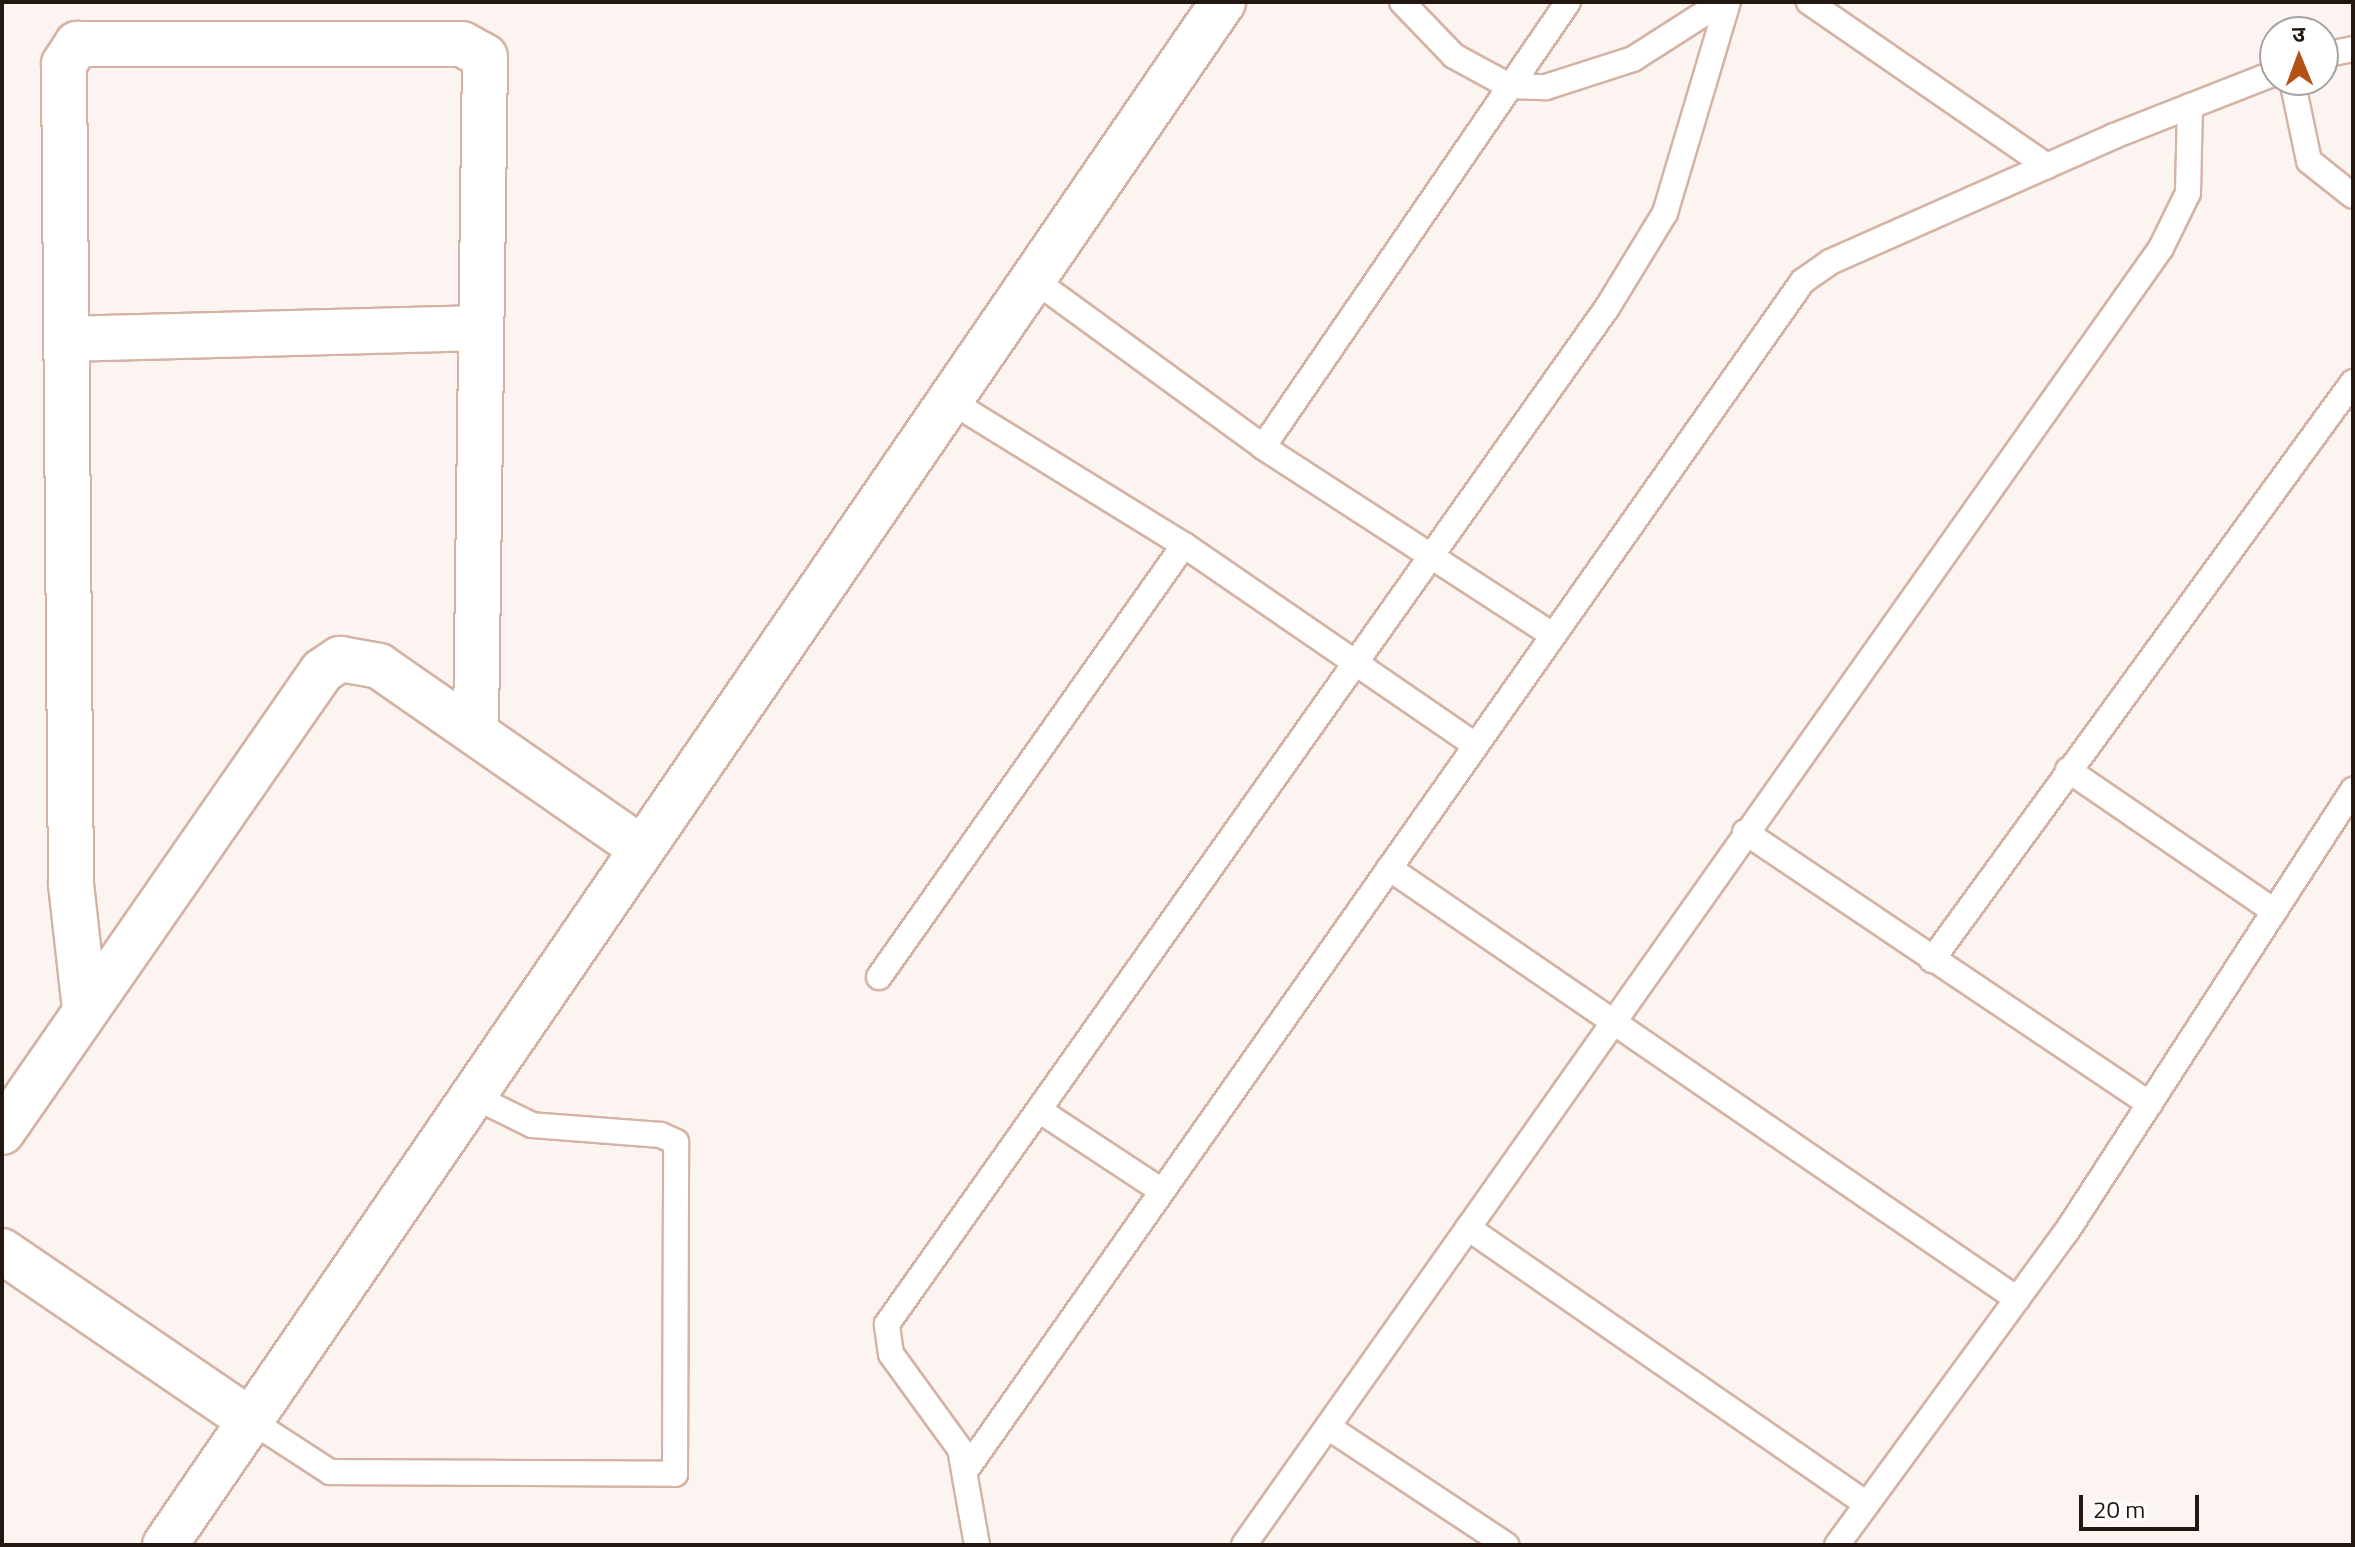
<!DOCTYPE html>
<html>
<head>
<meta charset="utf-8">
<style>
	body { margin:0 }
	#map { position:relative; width:2355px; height:1547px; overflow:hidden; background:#fbf4f1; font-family:"Titillium Web","Noto Sans Devanagari",sans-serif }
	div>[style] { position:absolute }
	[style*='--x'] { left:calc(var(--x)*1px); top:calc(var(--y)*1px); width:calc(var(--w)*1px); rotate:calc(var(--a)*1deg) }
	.roads { filter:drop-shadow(2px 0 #d4b3a4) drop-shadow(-2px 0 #d4b3a4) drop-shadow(0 2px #d4b3a4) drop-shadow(0 -2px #d4b3a4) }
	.lane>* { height:24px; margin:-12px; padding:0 12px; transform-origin:12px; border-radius:12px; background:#fff }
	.street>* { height:44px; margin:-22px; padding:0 22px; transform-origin:22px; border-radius:22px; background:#fff }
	span { translate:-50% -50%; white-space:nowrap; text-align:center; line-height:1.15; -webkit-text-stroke:8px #fff; paint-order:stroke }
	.frame { position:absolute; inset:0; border:4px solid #221711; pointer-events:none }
	.north { position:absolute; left:2259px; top:16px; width:80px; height:80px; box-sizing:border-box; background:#fff; border:2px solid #a7a2a0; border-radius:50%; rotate:359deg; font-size:22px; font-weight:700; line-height:32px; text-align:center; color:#221711 }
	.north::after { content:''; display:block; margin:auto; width:28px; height:36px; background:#b45216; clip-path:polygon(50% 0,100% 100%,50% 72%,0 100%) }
	.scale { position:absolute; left:2079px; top:1495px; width:120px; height:36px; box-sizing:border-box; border:4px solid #221711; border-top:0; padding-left:10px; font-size:24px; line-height:28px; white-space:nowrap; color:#221711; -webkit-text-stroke:6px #fff; paint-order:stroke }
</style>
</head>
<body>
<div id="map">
	<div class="roads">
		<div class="lane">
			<i style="--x:1402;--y:2;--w:75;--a:46.1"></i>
			<i style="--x:1454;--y:56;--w:63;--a:28.6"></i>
			<i style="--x:1509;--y:86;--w:37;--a:2"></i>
			<i style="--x:1546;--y:87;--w:91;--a:-17.8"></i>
			<i style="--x:1633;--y:59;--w:106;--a:-32.6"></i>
			<i style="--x:1809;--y:2;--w:289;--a:34.6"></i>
			<i style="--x:2323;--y:55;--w:31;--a:-11"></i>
			<i style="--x:2292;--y:80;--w:83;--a:78.1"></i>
			<i style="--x:2309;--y:161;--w:56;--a:38.5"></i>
			<i style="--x:1033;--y:279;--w:285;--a:36.1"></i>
			<i style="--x:1263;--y:447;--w:345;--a:33"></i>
			<i style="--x:949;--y:400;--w:276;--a:31.7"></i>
			<i style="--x:1184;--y:545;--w:353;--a:34.5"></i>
			<i style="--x:1263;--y:447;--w:539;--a:-55.57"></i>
			<i style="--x:2068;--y:770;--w:250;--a:34.4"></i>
			<i style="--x:1745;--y:832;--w:488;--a:33.9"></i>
			<i style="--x:1389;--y:868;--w:762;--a:34.46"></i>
			<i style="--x:1932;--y:960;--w:715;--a:-53.93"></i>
			<i style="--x:879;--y:977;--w:529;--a:-54.78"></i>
			<i style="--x:1039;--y:1110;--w:147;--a:33.4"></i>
			<i style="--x:1468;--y:1228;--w:484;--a:34.7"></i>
			<i style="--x:250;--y:1420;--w:95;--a:33"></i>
			<i style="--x:330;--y:1472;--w:345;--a:0.3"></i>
			<i style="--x:675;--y:1474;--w:332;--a:-89.8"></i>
			<i style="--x:676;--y:1142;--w:17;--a:-155"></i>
			<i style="--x:661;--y:1135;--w:129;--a:-175.6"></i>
			<i style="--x:532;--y:1125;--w:68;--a:-153.8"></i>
			<i style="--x:1328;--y:1427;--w:214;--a:33.5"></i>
			<i style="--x:966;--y:1470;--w:1454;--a:-54.86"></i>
			<i style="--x:1803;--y:281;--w:33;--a:-35"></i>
			<i style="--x:1830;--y:262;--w:311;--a:-23.9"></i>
			<i style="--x:2114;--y:136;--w:173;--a:-21.4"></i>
			<i style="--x:977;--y:1545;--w:97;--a:-100"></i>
			<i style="--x:960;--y:1449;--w:117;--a:-126"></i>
			<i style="--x:891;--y:1354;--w:30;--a:-98"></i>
			<i style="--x:887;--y:1324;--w:1245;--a:-54.68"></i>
			<i style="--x:1607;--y:308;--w:111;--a:-58.6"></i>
			<i style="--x:1665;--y:213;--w:220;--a:-73.4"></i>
			<i style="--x:1244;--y:1545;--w:1588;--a:-54.74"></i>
			<i style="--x:2161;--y:248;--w:61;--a:-63.9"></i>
			<i style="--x:2188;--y:193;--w:87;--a:-88.7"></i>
			<i style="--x:1837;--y:1545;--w:389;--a:-53.8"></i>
			<i style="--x:2067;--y:1231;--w:526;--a:-57.04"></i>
		</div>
		<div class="street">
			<i style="--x:67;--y:339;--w:414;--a:-1.5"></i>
			<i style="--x:85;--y:1009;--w:126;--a:-96.4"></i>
			<i style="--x:71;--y:884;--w:820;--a:-90.49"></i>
			<i style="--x:64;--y:64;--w:24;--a:-57"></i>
			<i style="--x:77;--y:44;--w:385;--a:0"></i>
			<i style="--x:462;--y:44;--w:26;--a:29"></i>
			<i style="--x:485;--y:57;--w:670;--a:90.77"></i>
			<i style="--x:2;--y:1132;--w:561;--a:-55.23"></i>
			<i style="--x:322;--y:671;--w:22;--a:-34"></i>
			<i style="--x:340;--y:659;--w:40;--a:10"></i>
			<i style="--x:379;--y:666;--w:317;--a:34.8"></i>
			<i style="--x:2;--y:1251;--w:300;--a:34.3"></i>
			<i style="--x:165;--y:1545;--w:1871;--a:-55.56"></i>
		</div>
	</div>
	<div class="frame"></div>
	<div class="north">उ</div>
	<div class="scale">20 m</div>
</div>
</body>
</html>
